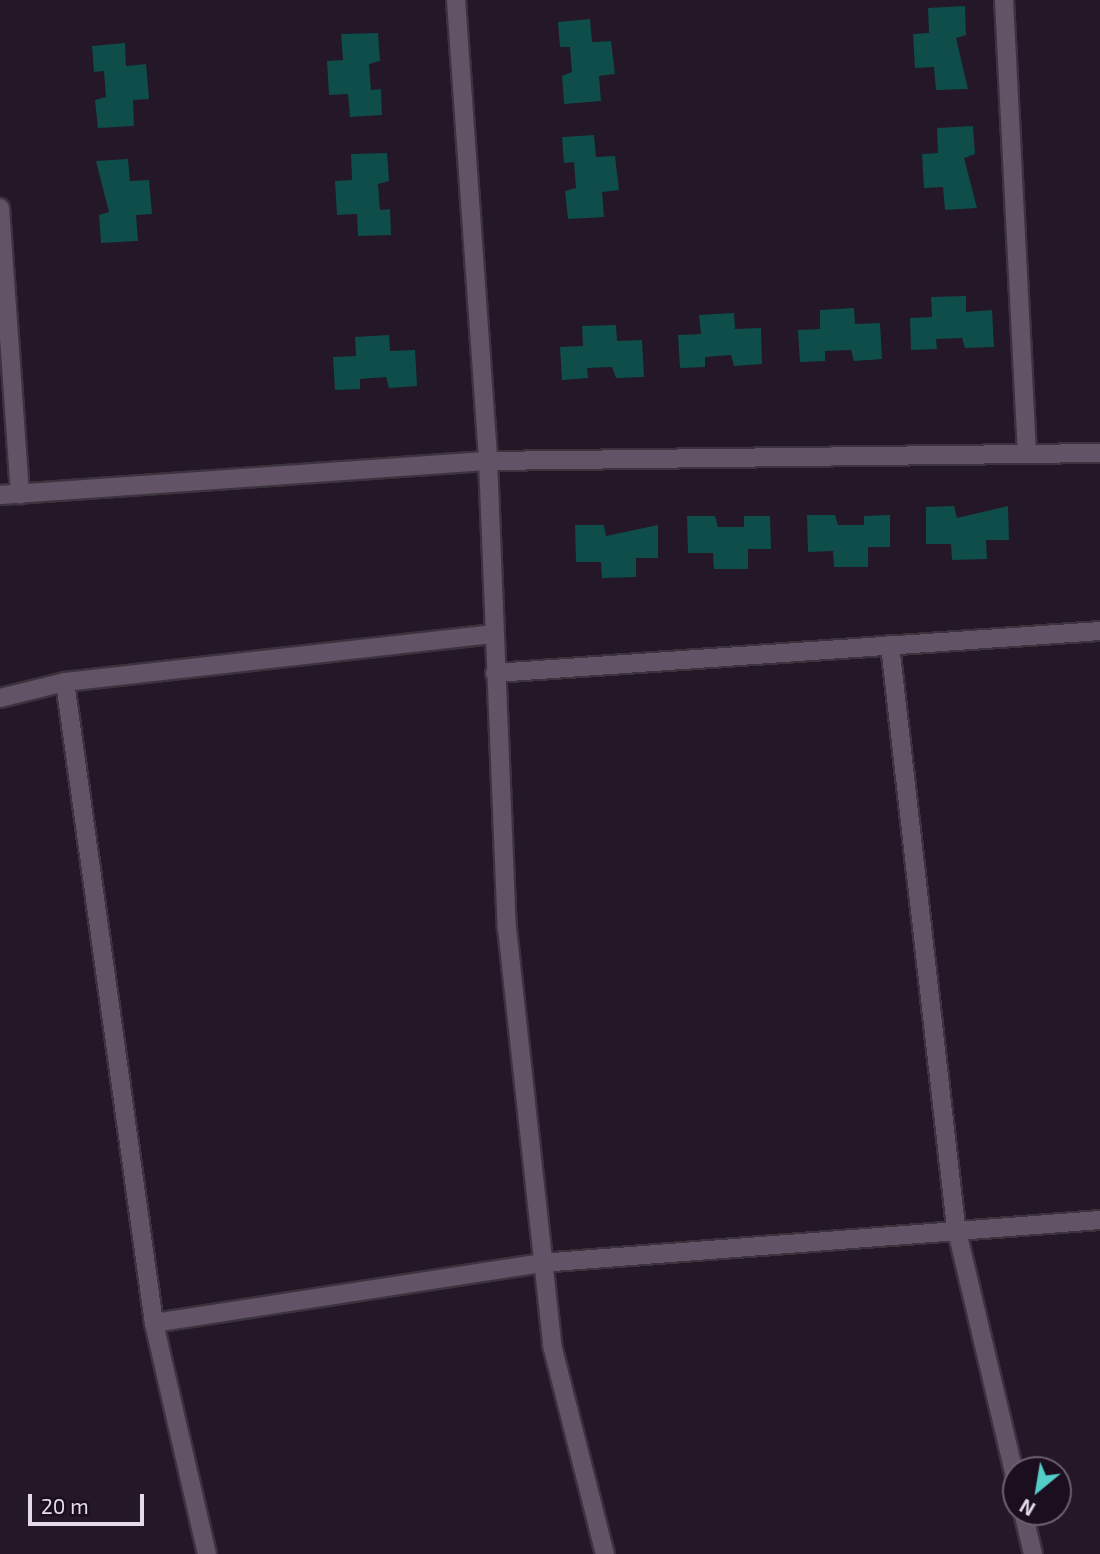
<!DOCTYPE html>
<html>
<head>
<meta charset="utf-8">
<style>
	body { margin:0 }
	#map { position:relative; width:1100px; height:1554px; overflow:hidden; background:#241727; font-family:"Exo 2",sans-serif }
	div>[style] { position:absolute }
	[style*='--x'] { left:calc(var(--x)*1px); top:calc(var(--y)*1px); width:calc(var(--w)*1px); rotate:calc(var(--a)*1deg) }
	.building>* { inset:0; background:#0e4d4a }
	.roads { filter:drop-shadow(2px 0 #3c333f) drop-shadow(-2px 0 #3c333f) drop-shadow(0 2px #3c333f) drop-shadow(0 -2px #3c333f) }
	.minor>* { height:18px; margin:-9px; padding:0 9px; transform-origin:9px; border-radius:9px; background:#635366 }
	span { translate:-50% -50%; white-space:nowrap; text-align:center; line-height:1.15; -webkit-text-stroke:5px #1b0e1e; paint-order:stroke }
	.north { position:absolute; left:1002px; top:1456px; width:70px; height:70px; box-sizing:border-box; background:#1b0e1e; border:2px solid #6b606e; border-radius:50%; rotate:210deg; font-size:19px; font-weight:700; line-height:28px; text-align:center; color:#e4dbe6 }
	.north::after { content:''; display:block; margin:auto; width:24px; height:32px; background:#54cdc8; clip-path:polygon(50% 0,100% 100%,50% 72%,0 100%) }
	.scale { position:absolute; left:28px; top:1494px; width:116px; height:32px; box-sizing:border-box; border:4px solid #e4dbe6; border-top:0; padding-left:9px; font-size:21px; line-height:24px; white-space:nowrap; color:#e4dbe6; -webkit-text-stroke:5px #1b0e1e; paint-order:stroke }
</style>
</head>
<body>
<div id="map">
	<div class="building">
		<i style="clip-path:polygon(965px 6px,966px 35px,956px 38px,968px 89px,936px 90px,934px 67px,915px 68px,913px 34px,929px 33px,928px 8px)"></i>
		<i style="clip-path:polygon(590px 19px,592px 42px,611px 41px,615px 74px,599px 76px,601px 101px,564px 104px,562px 76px,572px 72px,570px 47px,560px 47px,558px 22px)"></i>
		<i style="clip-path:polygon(378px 33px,380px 61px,369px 64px,371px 90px,381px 89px,382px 115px,350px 117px,348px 94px,329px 95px,327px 61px,343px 60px,341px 34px)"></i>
		<i style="clip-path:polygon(125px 43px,126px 66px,146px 64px,149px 99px,133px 100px,134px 126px,98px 128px,95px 100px,106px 97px,104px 71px,94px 72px,92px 46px)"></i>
		<i style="clip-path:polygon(973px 126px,975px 154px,964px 158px,977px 208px,945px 210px,943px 187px,924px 188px,922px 154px,938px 153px,937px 128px)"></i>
		<i style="clip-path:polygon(594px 135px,596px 157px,615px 156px,619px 190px,602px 192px,604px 217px,568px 219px,565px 191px,576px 188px,574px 162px,564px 163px,562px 137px)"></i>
		<i style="clip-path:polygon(387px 153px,389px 181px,378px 184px,380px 210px,390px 209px,391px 235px,358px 236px,357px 214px,337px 215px,335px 181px,352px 180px,351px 154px)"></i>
		<i style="clip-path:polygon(128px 159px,130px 181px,149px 180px,152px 214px,136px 215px,138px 241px,101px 243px,99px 215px,109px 212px,96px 161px)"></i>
		<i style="clip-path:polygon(966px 296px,966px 312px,992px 310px,994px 347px,965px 348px,962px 338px,936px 339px,937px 349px,911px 350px,910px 318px,932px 317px,931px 297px)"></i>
		<i style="clip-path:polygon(854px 308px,855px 324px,880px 323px,882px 359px,854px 361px,851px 350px,825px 351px,825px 361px,800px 362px,798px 330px,820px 329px,820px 310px)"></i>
		<i style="clip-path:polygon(734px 313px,735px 329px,761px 328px,762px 364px,734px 366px,731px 355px,705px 357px,705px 367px,680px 368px,678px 335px,701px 334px,699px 315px)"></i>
		<i style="clip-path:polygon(616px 325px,617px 341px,642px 340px,644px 377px,616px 378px,612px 367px,587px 368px,588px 378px,562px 380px,560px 347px,583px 346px,582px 326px)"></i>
		<i style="clip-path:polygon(389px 335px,390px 351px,415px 350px,417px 386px,389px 388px,386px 377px,360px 379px,360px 389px,335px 390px,333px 357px,356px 356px,355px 337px)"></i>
		<i style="clip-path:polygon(954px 506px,957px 518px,1008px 506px,1009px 540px,986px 540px,987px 559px,952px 560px,951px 544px,926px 544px,926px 507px)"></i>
		<i style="clip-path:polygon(807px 515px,835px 515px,838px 525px,864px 525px,864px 516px,890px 515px,890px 547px,868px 547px,868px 567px,834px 567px,833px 551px,808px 552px)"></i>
		<i style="clip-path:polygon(687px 516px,715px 516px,718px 527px,744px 527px,744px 516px,770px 516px,771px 549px,748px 549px,748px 569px,714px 569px,713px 553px,688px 553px)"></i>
		<i style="clip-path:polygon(575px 525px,604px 525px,606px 536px,658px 525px,658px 558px,636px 558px,636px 577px,602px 578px,601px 562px,576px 562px)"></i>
	</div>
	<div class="roads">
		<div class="minor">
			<i style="--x:456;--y:0;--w:462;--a:86"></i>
			<i style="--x:488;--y:461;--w:467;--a:87.7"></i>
			<i style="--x:507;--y:928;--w:419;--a:83.8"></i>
			<i style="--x:552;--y:1345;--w:216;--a:75.8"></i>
			<i style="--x:1004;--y:0;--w:454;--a:87.1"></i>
			<i style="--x:0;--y:208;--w:287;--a:86"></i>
			<i style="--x:0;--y:495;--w:489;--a:-4"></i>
			<i style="--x:488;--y:461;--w:612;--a:-0.75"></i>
			<i style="--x:890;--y:645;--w:586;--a:83.53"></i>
			<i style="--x:956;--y:1227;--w:261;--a:76.7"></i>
			<i style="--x:495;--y:673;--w:606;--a:-3.97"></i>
			<i style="--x:65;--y:682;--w:647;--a:82.1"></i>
			<i style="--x:154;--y:1323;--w:391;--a:-8.8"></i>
			<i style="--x:540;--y:1263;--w:562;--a:-4.39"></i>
			<i style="--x:0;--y:698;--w:67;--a:-13.8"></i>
			<i style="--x:65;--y:682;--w:432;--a:-6.4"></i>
			<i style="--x:154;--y:1323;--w:237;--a:77.1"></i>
			<i style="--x:1023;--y:1512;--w:43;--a:76.6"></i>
		</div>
	</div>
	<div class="north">N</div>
	<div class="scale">20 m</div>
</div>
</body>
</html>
